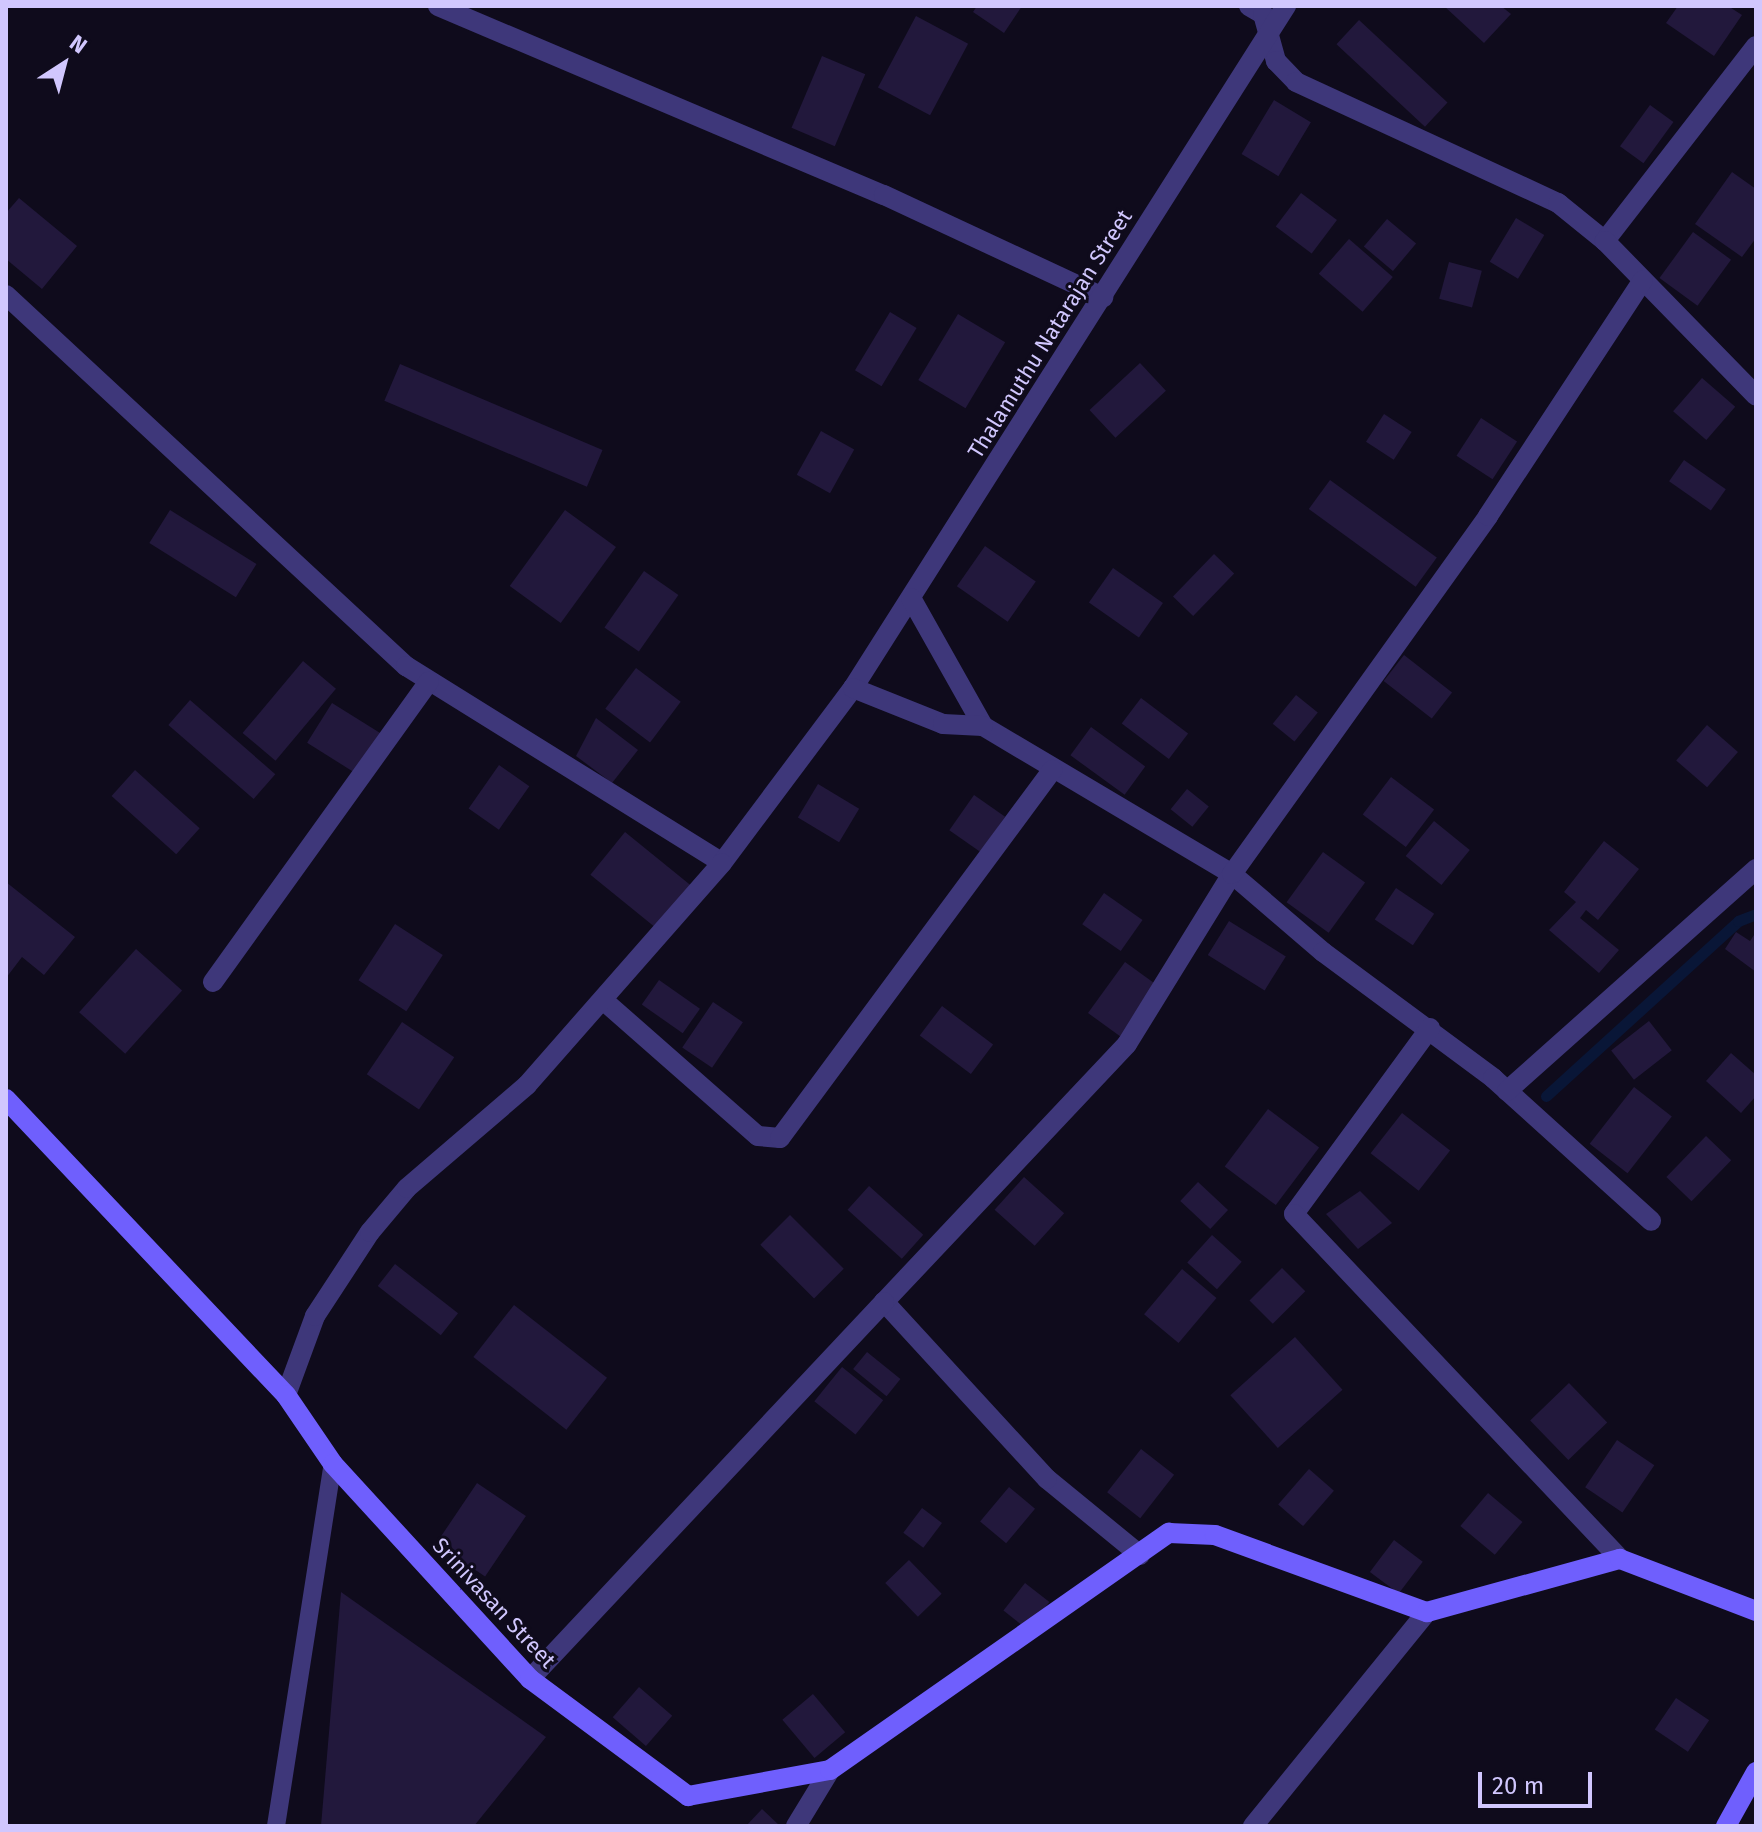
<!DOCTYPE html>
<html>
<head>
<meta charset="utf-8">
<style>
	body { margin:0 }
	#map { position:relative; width:1762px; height:1832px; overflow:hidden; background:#0f0b1c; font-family:"Fira Sans",sans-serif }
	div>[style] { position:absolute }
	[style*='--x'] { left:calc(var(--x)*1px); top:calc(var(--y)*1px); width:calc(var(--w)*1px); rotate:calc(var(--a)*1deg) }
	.stream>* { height:11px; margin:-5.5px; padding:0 5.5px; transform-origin:5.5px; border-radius:5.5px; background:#091637 }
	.building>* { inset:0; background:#22183c; transform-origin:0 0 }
	.lane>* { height:18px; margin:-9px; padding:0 9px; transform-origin:9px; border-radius:9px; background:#3e377a }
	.street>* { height:20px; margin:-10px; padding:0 10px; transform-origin:10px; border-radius:10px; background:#3e377a }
	.secondary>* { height:20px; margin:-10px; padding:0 10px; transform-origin:10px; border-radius:10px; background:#6f5ffd }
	span { translate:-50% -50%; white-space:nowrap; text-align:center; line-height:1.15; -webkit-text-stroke:6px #0f0b1c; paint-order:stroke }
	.street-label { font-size:22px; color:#d1c7fe }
	.frame { position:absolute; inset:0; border:8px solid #d1c7fe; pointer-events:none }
	.north { position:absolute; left:24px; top:24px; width:80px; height:80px; -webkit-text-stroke:6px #0f0b1c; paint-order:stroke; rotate:36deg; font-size:22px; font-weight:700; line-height:32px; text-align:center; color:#d1c7fe }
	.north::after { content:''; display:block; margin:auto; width:28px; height:36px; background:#d1c7fe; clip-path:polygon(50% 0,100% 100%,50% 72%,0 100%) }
	.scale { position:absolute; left:1478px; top:1772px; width:114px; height:36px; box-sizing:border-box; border:4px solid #d1c7fe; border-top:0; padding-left:10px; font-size:24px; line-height:28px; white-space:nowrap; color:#d1c7fe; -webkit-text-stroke:6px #0f0b1c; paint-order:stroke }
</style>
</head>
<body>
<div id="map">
	<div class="stream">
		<i style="--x:1546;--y:1096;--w:260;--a:-42.3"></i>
		<i style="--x:1738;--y:921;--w:19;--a:-21"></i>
	</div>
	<div class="building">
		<i style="clip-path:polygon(977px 6px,1022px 6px,1004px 33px,973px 12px)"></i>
		<i style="clip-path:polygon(1444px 6px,1501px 6px,1511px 14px,1484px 43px)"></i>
		<i style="clip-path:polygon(1678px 6px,1728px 6px,1742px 15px,1714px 56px,1666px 23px)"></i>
		<i style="left:916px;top:16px;width:59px;height:81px;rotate:28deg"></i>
		<i style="left:1359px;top:20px;width:121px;height:33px;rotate:43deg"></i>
		<i style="left:822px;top:56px;width:47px;height:78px;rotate:23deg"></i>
		<i style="left:1274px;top:100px;width:43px;height:63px;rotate:31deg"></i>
		<i style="left:1650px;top:105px;width:29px;height:51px;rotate:36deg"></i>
		<i style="clip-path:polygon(1732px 172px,1756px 189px,1756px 238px,1742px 257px,1695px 224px)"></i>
		<i style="left:1301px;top:193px;width:45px;height:42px;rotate:37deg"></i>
		<i style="clip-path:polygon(19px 198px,77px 246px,42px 289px,6px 259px,6px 213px)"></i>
		<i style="left:1516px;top:218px;width:33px;height:51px;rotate:31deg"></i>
		<i style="left:1387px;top:219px;width:38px;height:36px;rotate:40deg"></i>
		<i style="left:1693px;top:232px;width:47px;height:57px;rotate:36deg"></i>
		<i style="left:1349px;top:239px;width:58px;height:46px;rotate:41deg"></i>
		<i style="left:1449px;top:262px;width:34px;height:38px;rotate:15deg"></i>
		<i style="left:890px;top:312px;width:31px;height:68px;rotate:31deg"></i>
		<i style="left:958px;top:314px;width:55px;height:77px;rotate:31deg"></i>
		<i style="left:1140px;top:363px;width:38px;height:69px;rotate:47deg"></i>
		<i style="left:400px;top:364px;width:220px;height:40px;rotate:23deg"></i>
		<i style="left:1702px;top:378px;width:44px;height:44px;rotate:41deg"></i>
		<i style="left:1384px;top:414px;width:33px;height:33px;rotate:33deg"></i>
		<i style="left:1481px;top:418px;width:43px;height:45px;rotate:33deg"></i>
		<i style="left:821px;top:431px;width:38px;height:50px;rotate:29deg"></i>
		<i style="left:1684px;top:460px;width:51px;height:26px;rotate:35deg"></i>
		<i style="left:1330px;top:480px;width:132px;height:36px;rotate:36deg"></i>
		<i style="left:170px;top:510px;width:102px;height:39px;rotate:32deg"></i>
		<i style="left:565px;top:510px;width:63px;height:94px;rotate:36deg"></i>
		<i style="left:985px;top:546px;width:62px;height:49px;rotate:35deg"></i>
		<i style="left:1214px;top:554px;width:28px;height:59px;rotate:44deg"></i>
		<i style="left:1113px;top:568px;width:61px;height:42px;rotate:35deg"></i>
		<i style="left:644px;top:571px;width:42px;height:69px;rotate:35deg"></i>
		<i style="left:1404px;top:655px;width:61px;height:33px;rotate:38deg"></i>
		<i style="left:303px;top:661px;width:43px;height:94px;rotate:40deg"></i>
		<i style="left:636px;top:668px;width:56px;height:51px;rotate:37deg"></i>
		<i style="left:1296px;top:695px;width:28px;height:37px;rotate:39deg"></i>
		<i style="left:1141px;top:698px;width:59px;height:32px;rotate:37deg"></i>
		<i style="left:190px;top:700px;width:113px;height:33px;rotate:41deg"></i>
		<i style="left:332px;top:703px;width:61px;height:47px;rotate:32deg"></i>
		<i style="clip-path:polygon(596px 718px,638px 750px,612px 783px,576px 756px)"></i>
		<i style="left:1707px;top:725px;width:41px;height:47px;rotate:41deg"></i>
		<i style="left:1091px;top:727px;width:67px;height:35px;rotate:36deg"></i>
		<i style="left:499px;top:765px;width:37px;height:53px;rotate:35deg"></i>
		<i style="left:135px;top:770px;width:87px;height:35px;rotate:42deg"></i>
		<i style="left:1391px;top:777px;width:54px;height:47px;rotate:37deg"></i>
		<i style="left:818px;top:784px;width:48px;height:39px;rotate:31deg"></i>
		<i style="left:1187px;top:789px;width:28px;height:26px;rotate:39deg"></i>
		<i style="left:974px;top:795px;width:38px;height:43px;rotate:35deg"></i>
		<i style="left:1434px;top:821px;width:46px;height:45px;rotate:39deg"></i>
		<i style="left:625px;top:832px;width:90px;height:55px;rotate:39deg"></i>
		<i style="clip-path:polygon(1604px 841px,1639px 869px,1598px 920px,1586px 910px,1580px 918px,1619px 950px,1599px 973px,1549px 930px,1576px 902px,1564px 892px)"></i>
		<i style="left:1323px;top:852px;width:52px;height:62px;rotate:36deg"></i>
		<i style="clip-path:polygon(6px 882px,75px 937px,44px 975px,22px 957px,6px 978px)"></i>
		<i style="left:1396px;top:888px;width:46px;height:38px;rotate:34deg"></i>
		<i style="left:1104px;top:893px;width:47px;height:38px;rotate:35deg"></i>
		<i style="left:1229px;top:921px;width:67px;height:40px;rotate:32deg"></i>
		<i style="left:395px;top:924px;width:57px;height:67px;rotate:33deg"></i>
		<i style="clip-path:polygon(1736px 932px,1750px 941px,1756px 932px,1756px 972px,1725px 949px)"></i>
		<i style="left:136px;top:949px;width:62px;height:85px;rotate:42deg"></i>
		<i style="left:1125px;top:962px;width:41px;height:63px;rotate:36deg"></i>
		<i style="left:659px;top:980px;width:50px;height:30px;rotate:35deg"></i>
		<i style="left:713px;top:1002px;width:36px;height:55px;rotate:34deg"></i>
		<i style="left:942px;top:1006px;width:64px;height:37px;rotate:37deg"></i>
		<i style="left:1649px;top:1021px;width:37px;height:48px;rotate:52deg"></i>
		<i style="left:402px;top:1022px;width:63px;height:63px;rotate:34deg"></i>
		<i style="clip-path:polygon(1731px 1053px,1756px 1075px,1756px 1096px,1741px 1113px,1706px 1081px)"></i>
		<i style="left:1634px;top:1087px;width:48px;height:72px;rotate:38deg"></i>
		<i style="left:1268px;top:1109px;width:64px;height:72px;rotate:37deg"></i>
		<i style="left:1402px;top:1113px;width:61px;height:51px;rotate:38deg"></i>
		<i style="left:1706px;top:1136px;width:35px;height:57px;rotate:44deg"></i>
		<i style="left:1024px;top:1177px;width:54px;height:44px;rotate:42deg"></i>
		<i style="left:1198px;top:1182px;width:41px;height:26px;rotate:43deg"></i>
		<i style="left:869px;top:1186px;width:73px;height:32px;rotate:42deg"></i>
		<i style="clip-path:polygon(1360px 1191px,1392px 1223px,1358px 1249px,1326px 1214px)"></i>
		<i style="left:790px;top:1215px;width:76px;height:42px;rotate:45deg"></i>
		<i style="left:1212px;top:1235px;width:40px;height:37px;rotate:42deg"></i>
		<i style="left:395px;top:1264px;width:80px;height:28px;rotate:38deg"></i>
		<i style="left:1282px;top:1268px;width:33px;height:46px;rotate:45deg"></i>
		<i style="left:1182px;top:1269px;width:45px;height:59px;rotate:40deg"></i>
		<i style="left:514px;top:1305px;width:118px;height:66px;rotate:38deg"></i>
		<i style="left:1295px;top:1337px;width:71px;height:87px;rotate:48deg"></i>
		<i style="left:867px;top:1352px;width:43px;height:22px;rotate:39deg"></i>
		<i style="left:842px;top:1367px;width:53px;height:44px;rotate:39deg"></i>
		<i style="left:1569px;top:1383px;width:55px;height:54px;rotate:46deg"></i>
		<i style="left:1617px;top:1440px;width:45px;height:57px;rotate:34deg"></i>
		<i style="left:1141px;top:1449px;width:42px;height:55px;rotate:38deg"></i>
		<i style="left:1309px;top:1469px;width:33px;height:47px;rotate:41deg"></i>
		<i style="left:477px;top:1483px;width:59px;height:73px;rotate:34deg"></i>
		<i style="left:1009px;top:1487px;width:34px;height:45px;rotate:40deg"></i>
		<i style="left:1488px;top:1493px;width:45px;height:43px;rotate:40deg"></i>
		<i style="left:922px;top:1508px;width:25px;height:31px;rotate:37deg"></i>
		<i style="left:1394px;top:1540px;width:36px;height:40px;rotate:37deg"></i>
		<i style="left:909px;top:1560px;width:47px;height:33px;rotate:46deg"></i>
		<i style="left:1025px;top:1583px;width:31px;height:35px;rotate:38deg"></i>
		<i style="clip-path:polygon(341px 1592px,546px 1737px,474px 1826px,321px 1826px)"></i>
		<i style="left:639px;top:1687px;width:44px;height:40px;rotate:41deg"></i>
		<i style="left:813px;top:1694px;width:50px;height:40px;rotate:50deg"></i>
		<i style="left:1676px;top:1698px;width:40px;height:38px;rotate:34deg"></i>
		<i style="clip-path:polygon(762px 1809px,780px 1826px,746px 1826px)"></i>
	</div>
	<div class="lane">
		<i style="--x:276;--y:1826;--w:366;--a:-81.1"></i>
	</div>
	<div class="street">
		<i style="--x:438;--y:6;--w:484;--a:23"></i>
		<i style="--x:884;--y:195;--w:242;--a:25"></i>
		<i style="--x:1249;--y:6;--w:16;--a:30"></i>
		<i style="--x:1263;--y:14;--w:49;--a:74.5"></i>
		<i style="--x:1276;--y:61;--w:29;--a:46"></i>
		<i style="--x:1296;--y:82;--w:289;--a:24.8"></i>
		<i style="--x:1558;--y:203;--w:60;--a:39"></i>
		<i style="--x:1756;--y:46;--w:247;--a:127.8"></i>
		<i style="--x:1605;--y:241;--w:216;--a:45.7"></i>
		<i style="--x:6;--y:295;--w:546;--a:42.85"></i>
		<i style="--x:406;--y:666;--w:372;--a:31.9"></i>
		<i style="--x:722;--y:863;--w:219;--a:-53.2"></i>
		<i style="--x:853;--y:688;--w:808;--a:-57.59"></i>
		<i style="--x:911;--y:598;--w:147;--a:60.6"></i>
		<i style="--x:983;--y:726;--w:290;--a:30.7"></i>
		<i style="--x:1232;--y:874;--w:120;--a:40.6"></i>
		<i style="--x:1323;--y:952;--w:212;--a:36.5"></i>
		<i style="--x:1493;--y:1078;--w:213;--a:42.1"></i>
		<i style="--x:853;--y:688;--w:97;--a:21.8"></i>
		<i style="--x:943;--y:724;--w:40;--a:2.9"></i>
		<i style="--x:213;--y:982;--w:370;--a:-54.3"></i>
		<i style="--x:603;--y:1000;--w:206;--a:41.3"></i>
		<i style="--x:758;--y:1136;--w:22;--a:5"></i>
		<i style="--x:780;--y:1138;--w:458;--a:-53.5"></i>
		<i style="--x:1430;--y:1028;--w:230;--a:126.2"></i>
		<i style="--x:1294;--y:1214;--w:475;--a:46.6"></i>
		<i style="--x:1507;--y:1091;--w:334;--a:-41.7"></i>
		<i style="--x:286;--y:1395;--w:84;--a:-69.8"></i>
		<i style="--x:315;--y:1316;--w:100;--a:-56.8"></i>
		<i style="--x:370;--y:1232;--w:57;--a:-49.9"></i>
		<i style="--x:407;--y:1188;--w:158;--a:-40.6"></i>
		<i style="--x:527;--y:1085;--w:295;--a:-48.7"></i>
		<i style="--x:1140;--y:1555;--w:120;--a:-140.7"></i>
		<i style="--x:1047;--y:1479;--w:241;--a:-132.6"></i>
		<i style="--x:884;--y:1302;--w:354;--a:-46.7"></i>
		<i style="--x:1127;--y:1044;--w:200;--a:-58.3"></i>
		<i style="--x:1232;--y:874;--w:440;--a:-54.4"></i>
		<i style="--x:1488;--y:516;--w:282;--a:-56.7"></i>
		<i style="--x:530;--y:1679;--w:517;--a:-46.8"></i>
		<i style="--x:796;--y:1826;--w:66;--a:-58.7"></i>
		<i style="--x:1253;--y:1826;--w:276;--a:-50.9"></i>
	</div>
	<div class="secondary">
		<i style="--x:6;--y:1099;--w:407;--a:46.6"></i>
		<i style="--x:286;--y:1395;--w:83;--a:55.7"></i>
		<i style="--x:333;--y:1464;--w:292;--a:47.5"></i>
		<i style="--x:530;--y:1679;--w:197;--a:36.5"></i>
		<i style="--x:688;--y:1796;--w:144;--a:-10.4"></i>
		<i style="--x:830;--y:1770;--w:414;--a:-35"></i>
		<i style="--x:1169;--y:1533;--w:46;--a:2.5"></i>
		<i style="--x:1215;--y:1535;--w:226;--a:20"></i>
		<i style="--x:1427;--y:1612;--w:200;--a:-15.4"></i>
		<i style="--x:1620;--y:1559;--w:146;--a:20.9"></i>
		<i style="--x:1726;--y:1826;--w:62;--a:-60.9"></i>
	</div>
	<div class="street-label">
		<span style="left:1050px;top:334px;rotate:-58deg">Thalamuthu Natarajan Street</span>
		<span style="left:494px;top:1603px;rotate:47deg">Srinivasan Street</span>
	</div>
	<div class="frame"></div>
	<div class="north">N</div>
	<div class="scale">20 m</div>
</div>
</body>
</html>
